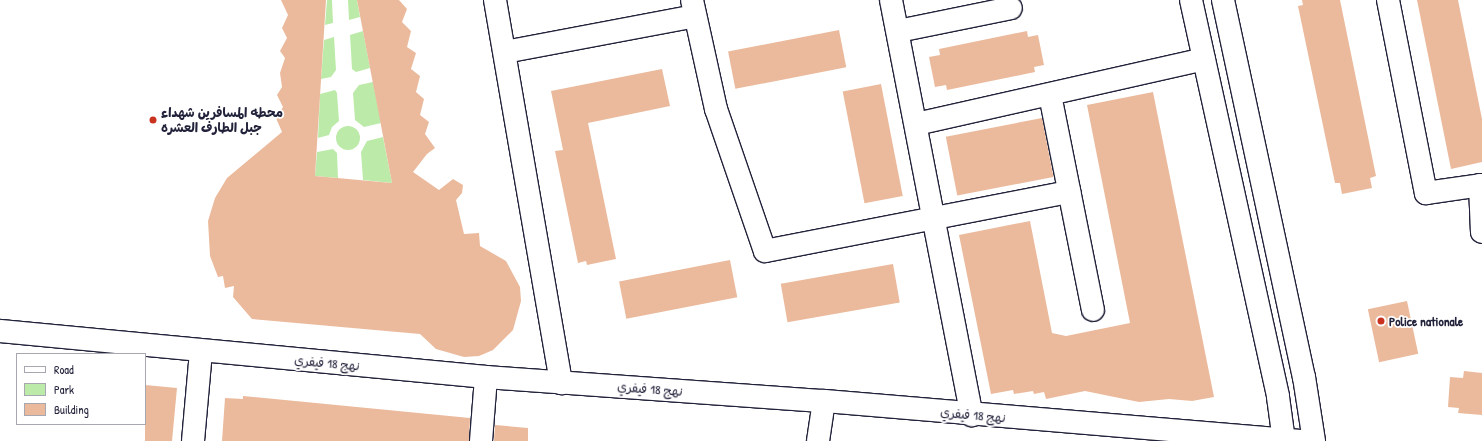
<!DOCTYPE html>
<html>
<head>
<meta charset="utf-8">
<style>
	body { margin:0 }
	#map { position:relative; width:1482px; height:441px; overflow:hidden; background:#fff; font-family:"Patrick Hand","Playpen Sans Arabic",sans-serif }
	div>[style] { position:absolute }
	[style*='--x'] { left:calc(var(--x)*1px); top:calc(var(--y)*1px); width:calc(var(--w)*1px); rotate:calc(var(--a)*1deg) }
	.green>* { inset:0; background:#bceba9 }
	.round { border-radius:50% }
	.building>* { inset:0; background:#ebba9c; transform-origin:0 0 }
	.roads { filter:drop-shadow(1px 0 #22223b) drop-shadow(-1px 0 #22223b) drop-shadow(0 1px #22223b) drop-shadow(0 -1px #22223b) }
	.minor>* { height:22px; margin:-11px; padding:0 11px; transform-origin:11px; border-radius:11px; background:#fff }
	.secondary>* { height:22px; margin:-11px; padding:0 11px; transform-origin:11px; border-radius:11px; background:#fff }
	.dots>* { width:11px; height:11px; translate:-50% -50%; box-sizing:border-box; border:2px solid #fff; border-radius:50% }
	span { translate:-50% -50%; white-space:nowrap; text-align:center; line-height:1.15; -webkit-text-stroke:3.5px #fff; paint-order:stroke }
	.poi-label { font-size:13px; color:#22223b; font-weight:700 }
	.left { translate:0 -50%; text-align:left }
	.street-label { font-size:13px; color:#22223b }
	.legend { position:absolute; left:16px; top:353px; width:130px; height:72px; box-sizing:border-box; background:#fff; border:1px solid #a7a7b1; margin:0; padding:5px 7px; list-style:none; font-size:12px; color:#22223b }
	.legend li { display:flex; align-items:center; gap:8px; height:20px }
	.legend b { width:20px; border:1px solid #a7a7b1 }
</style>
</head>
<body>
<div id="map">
	<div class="green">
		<i style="clip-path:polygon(327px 0,332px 0,333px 23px,325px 25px)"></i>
		<i style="clip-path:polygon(348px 0,357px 0,360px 17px,349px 20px)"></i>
		<i style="clip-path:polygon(363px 31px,370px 68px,356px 72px,352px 69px,350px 35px)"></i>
		<i style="clip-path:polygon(334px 37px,336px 70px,331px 77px,321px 79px,324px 40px)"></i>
		<i style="clip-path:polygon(373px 82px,381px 123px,364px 127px,355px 120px,353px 93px,359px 85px)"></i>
		<i style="clip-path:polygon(335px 90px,337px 93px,339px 121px,332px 127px,329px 135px,318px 138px,320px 94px)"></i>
		<i class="round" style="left:336px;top:126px;width:24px;height:24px"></i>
		<i style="clip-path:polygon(383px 137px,392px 183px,363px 180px,361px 152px,367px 141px)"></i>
		<i style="clip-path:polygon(333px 149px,337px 153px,338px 178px,315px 176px,317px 152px)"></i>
	</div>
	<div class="building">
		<i style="clip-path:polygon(281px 0,326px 0,315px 176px,392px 183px,357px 0,399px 0,407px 9px,402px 22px,411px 31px,407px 47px,416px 53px,411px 69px,420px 76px,416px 92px,424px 99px,420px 115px,429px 122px,425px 134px,435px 148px,427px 154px,413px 172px,439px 190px,453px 179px,463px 185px,462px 193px,456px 200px,464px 234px,479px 233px,480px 246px,506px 261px,520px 287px,521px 301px,513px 330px,493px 350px,479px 356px,464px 357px,436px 349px,420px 334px,252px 319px,233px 297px,234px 286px,225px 288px,223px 276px,218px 277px,210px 256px,208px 221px,215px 198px,227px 178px,282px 132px,276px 118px,283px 107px,277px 95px,282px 87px,280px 73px,285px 58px,280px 51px,287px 38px,282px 28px,288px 15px)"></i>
		<i style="clip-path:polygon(1302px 0,1340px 0,1376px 176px,1370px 178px,1372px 188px,1342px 194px,1340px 183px,1335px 183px,1298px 6px,1303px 5px)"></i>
		<i style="clip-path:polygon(1417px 0,1458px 0,1482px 119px,1482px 162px,1451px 169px)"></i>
		<i style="left:839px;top:30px;width:38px;height:113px;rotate:79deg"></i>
		<i style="clip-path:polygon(1027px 31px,1028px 37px,1038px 35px,1044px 65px,1034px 67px,1035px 72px,947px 90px,946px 85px,935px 87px,929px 57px,940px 55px,939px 49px)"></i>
		<i style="clip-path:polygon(662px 69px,670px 106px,588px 123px,616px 259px,587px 265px,586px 261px,578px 263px,555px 151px,563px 150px,551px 91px)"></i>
		<i style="left:881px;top:84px;width:114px;height:39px;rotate:79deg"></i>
		<i style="clip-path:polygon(1153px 92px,1214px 397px,1192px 401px,1169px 399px,1139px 402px,1085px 391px,1046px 399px,1044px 392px,1034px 394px,1033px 391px,1014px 394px,1013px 390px,991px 394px,959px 235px,1030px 221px,1052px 333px,1066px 336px,1130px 323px,1087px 105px)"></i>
		<i style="left:1042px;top:118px;width:60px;height:98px;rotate:79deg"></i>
		<i style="left:730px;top:260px;width:38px;height:113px;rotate:79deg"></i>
		<i style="left:893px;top:264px;width:39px;height:114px;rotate:80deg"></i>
		<i style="left:1407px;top:301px;width:54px;height:40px;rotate:78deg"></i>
		<i style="clip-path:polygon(1464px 371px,1482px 373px,1482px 415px,1458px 413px,1459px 408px,1448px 407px,1450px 377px,1463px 378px)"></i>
		<i style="clip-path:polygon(145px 385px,177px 388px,172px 441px,145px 441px)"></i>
		<i style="clip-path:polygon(243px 396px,470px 418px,469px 441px,222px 441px,225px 398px,243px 399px)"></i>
		<i style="clip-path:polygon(495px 425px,528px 428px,528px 441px,494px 441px)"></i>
	</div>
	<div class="roads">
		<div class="minor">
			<i style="--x:495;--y:0;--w:389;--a:80.2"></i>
			<i style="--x:692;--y:0;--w:112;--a:77.6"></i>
			<i style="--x:716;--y:109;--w:150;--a:71"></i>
			<i style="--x:765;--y:251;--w:310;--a:-11"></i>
			<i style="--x:891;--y:0;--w:423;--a:79"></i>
			<i style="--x:1388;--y:0;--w:197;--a:78.9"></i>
			<i style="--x:1426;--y:193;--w:57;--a:-8.1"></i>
			<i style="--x:898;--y:31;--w:115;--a:-11.5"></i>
			<i style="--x:505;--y:52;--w:193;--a:-10.7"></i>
			<i style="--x:1050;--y:95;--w:219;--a:78.7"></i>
			<i style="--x:916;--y:124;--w:295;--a:-12.7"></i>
			<i style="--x:1480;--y:185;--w:47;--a:87.6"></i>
			<i style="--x:193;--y:441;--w:90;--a:-84.9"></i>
			<i style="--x:481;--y:441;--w:64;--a:-85.5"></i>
			<i style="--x:818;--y:441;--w:40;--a:-81.5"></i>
		</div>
		<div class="secondary">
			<i style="--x:1191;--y:0;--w:406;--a:77.6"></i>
			<i style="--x:1278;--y:397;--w:44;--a:82.2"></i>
			<i style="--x:1223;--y:0;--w:386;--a:77.9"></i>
			<i style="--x:1304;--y:377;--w:65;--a:81.1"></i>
			<i style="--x:0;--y:331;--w:488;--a:5.4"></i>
			<i style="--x:486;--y:377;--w:339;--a:4.1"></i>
			<i style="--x:824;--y:401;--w:479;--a:4.8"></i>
		</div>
	</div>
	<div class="dots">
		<i style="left:153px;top:120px;background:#c8321e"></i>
		<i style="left:1381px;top:321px;background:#c8321e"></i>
	</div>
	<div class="poi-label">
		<span class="left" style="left:161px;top:120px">محطه المسافرين شهداء<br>جبل الطارف العشره</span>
		<span class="left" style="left:1389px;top:321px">Police nationale</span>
	</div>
	<div class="street-label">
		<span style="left:327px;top:363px;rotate:5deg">نهج 18 فيفري</span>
		<span style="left:650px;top:389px;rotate:4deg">نهج 18 فيفري</span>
		<span style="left:973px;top:415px;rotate:5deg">نهج 18 فيفري</span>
	</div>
	<ul class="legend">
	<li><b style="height:5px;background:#fff"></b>Road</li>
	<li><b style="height:11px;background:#bceba9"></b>Park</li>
	<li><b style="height:11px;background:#ebba9c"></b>Building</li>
	</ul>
</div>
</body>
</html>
